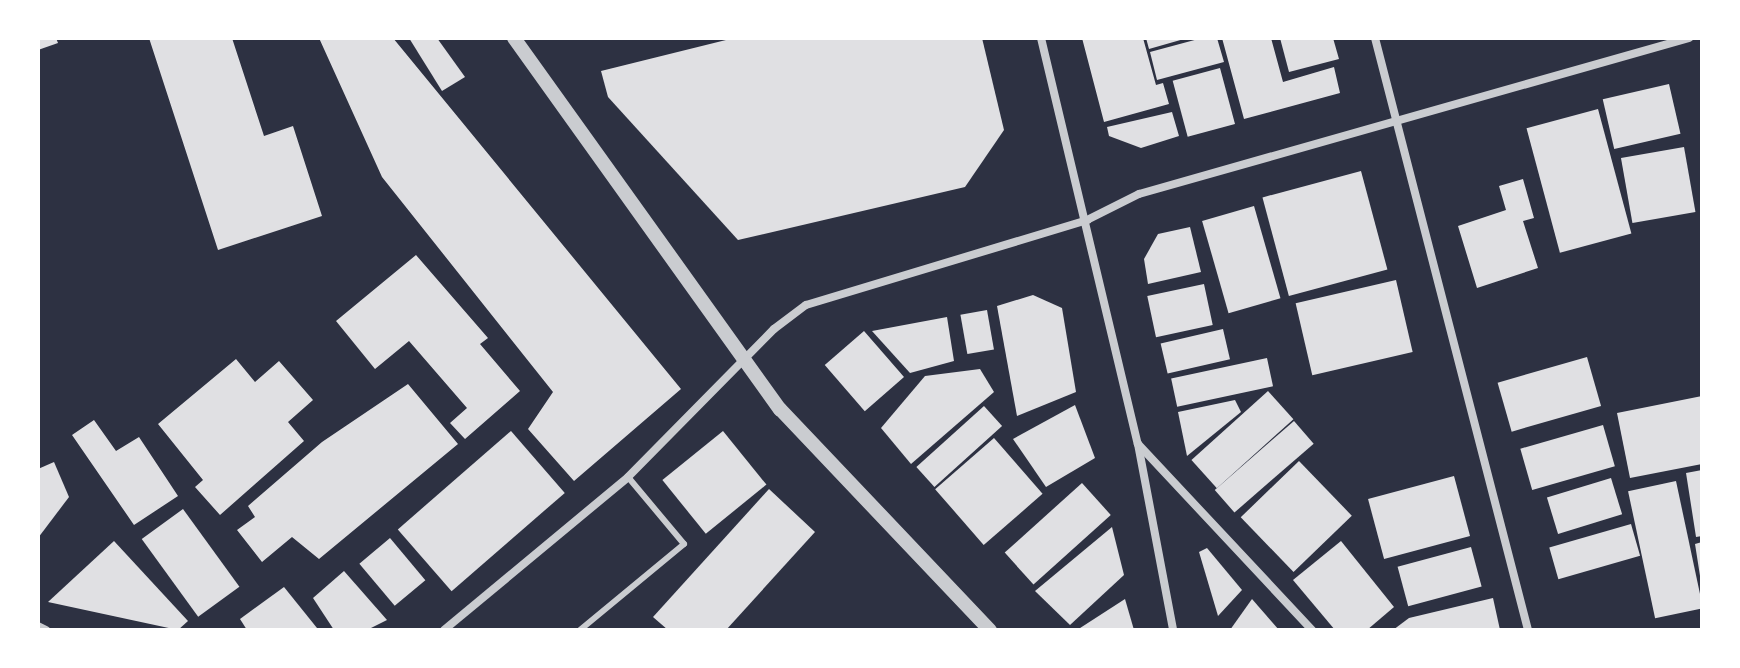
<!DOCTYPE html>
<html>
<head>
<meta charset="utf-8">
<style>
	body { margin:0 }
	#map { position:relative; width:1740px; height:668px; overflow:hidden; background:#2d3142; font-family:"IBM Plex Sans",sans-serif }
	div>[style] { position:absolute }
	[style*='--x'] { left:calc(var(--x)*1px); top:calc(var(--y)*1px); width:calc(var(--w)*1px); rotate:calc(var(--a)*1deg) }
	.building>* { inset:0; background:#e0e0e3; transform-origin:0 0 }
	.service>* { height:6px; margin:-3px; padding:0 3px; transform-origin:3px; border-radius:3px; background:#caccd0 }
	.minor>* { height:8px; margin:-4px; padding:0 4px; transform-origin:4px; border-radius:4px; background:#caccd0 }
	.tertiary>* { height:14px; margin:-7px; padding:0 7px; transform-origin:7px; border-radius:7px; background:#caccd0 }
	span { translate:-50% -50%; white-space:nowrap; text-align:center; line-height:1.15; -webkit-text-stroke:8px #fff; paint-order:stroke }
	.frame { position:absolute; inset:0; border:40px solid #fff; pointer-events:none }
</style>
</head>
<body>
<div id="map">
	<div class="building">
		<i style="clip-path:polygon(38px 38px,56px 38px,58px 43px,38px 50px)"></i>
		<i style="clip-path:polygon(149px 38px,232px 38px,264px 136px,293px 126px,322px 216px,218px 250px)"></i>
		<i style="clip-path:polygon(319px 38px,393px 38px,681px 389px,574px 481px,528px 429px,553px 392px,382px 177px)"></i>
		<i style="clip-path:polygon(409px 38px,437px 38px,465px 77px,442px 91px)"></i>
		<i style="clip-path:polygon(734px 38px,982px 38px,1004px 130px,965px 187px,738px 240px,608px 97px,601px 71px)"></i>
		<i style="clip-path:polygon(1082px 38px,1143px 38px,1156px 85px,1163px 83px,1169px 104px,1104px 122px)"></i>
		<i style="clip-path:polygon(1146px 38px,1184px 38px,1184px 39px,1149px 49px)"></i>
		<i style="clip-path:polygon(1202px 38px,1217px 38px,1224px 62px,1157px 80px,1150px 52px)"></i>
		<i style="clip-path:polygon(1222px 38px,1271px 38px,1283px 82px,1334px 67px,1340px 93px,1244px 119px)"></i>
		<i style="clip-path:polygon(1280px 38px,1333px 38px,1339px 59px,1289px 72px)"></i>
		<i style="left:1220px;top:68px;width:58px;height:49px;rotate:75deg"></i>
		<i style="left:1669px;top:84px;width:51px;height:68px;rotate:77deg"></i>
		<i style="left:1598px;top:109px;width:129px;height:74px;rotate:75deg"></i>
		<i style="clip-path:polygon(1172px 112px,1179px 136px,1141px 148px,1109px 136px,1107px 127px)"></i>
		<i style="left:1684px;top:147px;width:66px;height:64px;rotate:80deg"></i>
		<i style="left:1361px;top:171px;width:102px;height:102px;rotate:75deg"></i>
		<i style="clip-path:polygon(1523px 179px,1534px 218px,1523px 221px,1538px 268px,1477px 288px,1458px 226px,1506px 210px,1499px 186px)"></i>
		<i style="left:1254px;top:206px;width:96px;height:54px;rotate:74deg"></i>
		<i style="clip-path:polygon(1190px 227px,1201px 272px,1148px 284px,1144px 259px,1158px 234px)"></i>
		<i style="clip-path:polygon(416px 255px,488px 338px,480px 344px,520px 391px,465px 439px,450px 423px,467px 408px,409px 341px,375px 369px,336px 321px)"></i>
		<i style="left:1396px;top:280px;width:74px;height:103px;rotate:77deg"></i>
		<i style="left:1204px;top:284px;width:42px;height:58px;rotate:78deg"></i>
		<i style="clip-path:polygon(1033px 295px,1062px 308px,1076px 392px,1017px 416px,997px 306px)"></i>
		<i style="left:987px;top:310px;width:40px;height:27px;rotate:80deg"></i>
		<i style="clip-path:polygon(947px 317px,954px 361px,910px 373px,872px 331px)"></i>
		<i style="left:1223px;top:329px;width:31px;height:64px;rotate:77deg"></i>
		<i style="left:864px;top:331px;width:61px;height:52px;rotate:49deg"></i>
		<i style="left:1587px;top:357px;width:51px;height:93px;rotate:74deg"></i>
		<i style="left:1267px;top:358px;width:29px;height:98px;rotate:78deg"></i>
		<i style="clip-path:polygon(236px 359px,255px 382px,279px 361px,313px 400px,288px 422px,304px 441px,220px 515px,195px 487px,203px 480px,158px 424px)"></i>
		<i style="clip-path:polygon(980px 369px,994px 392px,911px 464px,881px 428px,925px 376px)"></i>
		<i style="clip-path:polygon(408px 384px,458px 444px,319px 559px,292px 537px,262px 562px,237px 530px,255px 517px,248px 506px,322px 442px)"></i>
		<i style="left:1268px;top:391px;width:38px;height:103px;rotate:48deg"></i>
		<i style="clip-path:polygon(1702px 396px,1702px 464px,1630px 478px,1617px 413px)"></i>
		<i style="clip-path:polygon(1235px 400px,1241px 412px,1187px 456px,1178px 412px)"></i>
		<i style="clip-path:polygon(1075px 405px,1095px 458px,1046px 487px,1013px 439px)"></i>
		<i style="left:984px;top:406px;width:27px;height:91px;rotate:48deg"></i>
		<i style="clip-path:polygon(94px 420px,116px 451px,139px 437px,178px 496px,134px 525px,72px 435px)"></i>
		<i style="left:1294px;top:421px;width:30px;height:105px;rotate:49deg"></i>
		<i style="left:1603px;top:425px;width:43px;height:86px;rotate:74deg"></i>
		<i style="left:511px;top:431px;width:82px;height:150px;rotate:49deg"></i>
		<i style="left:723px;top:431px;width:69px;height:78px;rotate:51deg"></i>
		<i style="left:994px;top:438px;width:74px;height:78px;rotate:49deg"></i>
		<i style="left:1299px;top:461px;width:76px;height:81px;rotate:46deg"></i>
		<i style="clip-path:polygon(54px 462px,69px 497px,38px 538px,38px 469px)"></i>
		<i style="clip-path:polygon(1702px 470px,1702px 536px,1696px 537px,1686px 473px)"></i>
		<i style="left:1454px;top:476px;width:62px;height:89px;rotate:75deg"></i>
		<i style="left:1611px;top:478px;width:38px;height:67px;rotate:73deg"></i>
		<i style="left:1676px;top:481px;width:130px;height:49px;rotate:78deg"></i>
		<i style="left:1082px;top:483px;width:43px;height:104px;rotate:48deg"></i>
		<i style="clip-path:polygon(769px 489px,815px 532px,726px 630px,668px 630px,653px 617px)"></i>
		<i style="left:183px;top:509px;width:96px;height:51px;rotate:54deg"></i>
		<i style="left:1631px;top:524px;width:33px;height:85px;rotate:74deg"></i>
		<i style="clip-path:polygon(1112px 527px,1124px 575px,1070px 625px,1035px 591px)"></i>
		<i style="left:390px;top:538px;width:55px;height:40px;rotate:50deg"></i>
		<i style="clip-path:polygon(114px 541px,188px 621px,178px 630px,48px 602px)"></i>
		<i style="clip-path:polygon(1341px 541px,1394px 607px,1367px 630px,1335px 630px,1293px 580px)"></i>
		<i style="clip-path:polygon(1702px 542px,1702px 576px,1700px 576px,1695px 544px)"></i>
		<i style="left:1471px;top:547px;width:41px;height:76px;rotate:75deg"></i>
		<i style="clip-path:polygon(1207px 548px,1242px 590px,1218px 616px,1199px 552px)"></i>
		<i style="clip-path:polygon(344px 571px,387px 620px,367px 630px,334px 630px,313px 598px)"></i>
		<i style="clip-path:polygon(284px 587px,317px 628px,247px 630px,240px 619px)"></i>
		<i style="clip-path:polygon(1493px 598px,1500px 630px,1393px 630px,1409px 618px)"></i>
		<i style="clip-path:polygon(1125px 599px,1134px 630px,1077px 630px)"></i>
		<i style="clip-path:polygon(1252px 599px,1279px 630px,1230px 630px)"></i>
	</div>
	<div class="service">
		<i style="--x:580;--y:630;--w:135;--a:-39.6"></i>
		<i style="--x:684;--y:544;--w:87;--a:-129.9"></i>
	</div>
	<div class="minor">
		<i style="--x:1041;--y:38;--w:417;--a:76.6"></i>
		<i style="--x:1138;--y:444;--w:189;--a:79.3"></i>
		<i style="--x:1375;--y:38;--w:611;--a:75.51"></i>
		<i style="--x:1138;--y:444;--w:255;--a:46.9"></i>
		<i style="--x:38;--y:626;--w:9;--a:27"></i>
		<i style="--x:444;--y:630;--w:239;--a:-39.7"></i>
		<i style="--x:628;--y:477;--w:208;--a:-45.4"></i>
		<i style="--x:774;--y:329;--w:40;--a:-37"></i>
		<i style="--x:806;--y:305;--w:294;--a:-16.8"></i>
		<i style="--x:1087;--y:220;--w:58;--a:-26.6"></i>
		<i style="--x:1139;--y:194;--w:572;--a:-15.84"></i>
	</div>
	<div class="tertiary">
		<i style="--x:514;--y:38;--w:457;--a:54.4"></i>
		<i style="--x:780;--y:409;--w:305;--a:46.5"></i>
	</div>
	<div class="frame"></div>
</div>
</body>
</html>
